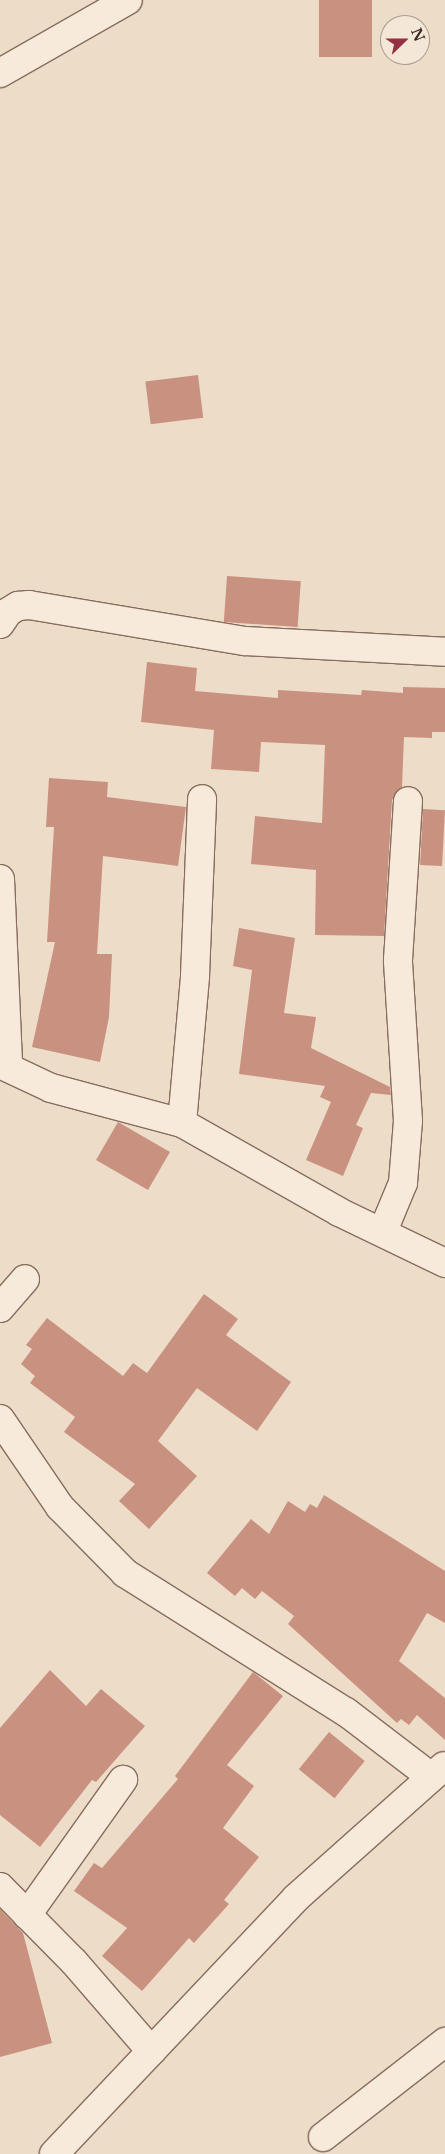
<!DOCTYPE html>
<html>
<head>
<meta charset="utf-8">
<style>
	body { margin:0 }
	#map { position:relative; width:445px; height:2154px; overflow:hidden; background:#eddcc8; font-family:"Libre Baskerville",serif }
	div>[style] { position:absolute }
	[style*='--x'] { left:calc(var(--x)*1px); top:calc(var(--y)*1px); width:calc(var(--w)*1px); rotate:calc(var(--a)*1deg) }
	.building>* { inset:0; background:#c99280; transform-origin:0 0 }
	.roads { filter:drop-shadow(1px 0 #886d5e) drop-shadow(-1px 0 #886d5e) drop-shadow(0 1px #886d5e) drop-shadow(0 -1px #886d5e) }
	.minor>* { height:28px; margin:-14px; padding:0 14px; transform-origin:14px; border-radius:14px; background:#f8eadb }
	span { translate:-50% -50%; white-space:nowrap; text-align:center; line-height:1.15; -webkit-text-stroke:4px #f4e7d7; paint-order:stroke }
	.north { position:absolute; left:380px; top:15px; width:50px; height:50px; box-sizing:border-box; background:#f4e7d7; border:1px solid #a99b8e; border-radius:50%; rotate:68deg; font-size:14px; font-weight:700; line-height:20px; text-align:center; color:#392821 }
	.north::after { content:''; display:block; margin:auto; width:18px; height:22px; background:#943042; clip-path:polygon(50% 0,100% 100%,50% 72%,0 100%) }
</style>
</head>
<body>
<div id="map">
	<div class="building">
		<i style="left:319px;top:0;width:53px;height:57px"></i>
		<i style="left:198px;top:375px;width:43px;height:53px;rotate:83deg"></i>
		<i style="left:227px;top:576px;width:74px;height:46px;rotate:4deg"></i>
		<i style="clip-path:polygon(147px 662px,197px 668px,195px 691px,278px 698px,278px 690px,361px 695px,362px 690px,403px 693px,403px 687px,445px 688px,445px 732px,432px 732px,432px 738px,404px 737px,402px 787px,392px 800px,384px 936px,315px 935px,316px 870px,251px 864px,255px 816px,322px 823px,325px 745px,261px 742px,259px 772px,211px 769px,214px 730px,141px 722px)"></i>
		<i style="clip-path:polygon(49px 778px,108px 782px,107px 797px,186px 807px,178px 866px,103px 856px,97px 954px,112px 954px,109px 1017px,100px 1062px,32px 1047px,55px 942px,47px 942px,54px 827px,46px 827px)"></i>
		<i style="left:423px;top:809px;width:22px;height:56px;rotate:3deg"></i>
		<i style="clip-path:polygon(239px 928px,295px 938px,284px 1013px,316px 1017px,311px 1048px,390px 1087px,391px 1095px,371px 1093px,356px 1125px,363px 1128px,343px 1176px,306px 1160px,331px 1102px,320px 1097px,325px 1086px,239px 1074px,252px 970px,233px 966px)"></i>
		<i style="left:118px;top:1122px;width:60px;height:44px;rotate:30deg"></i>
		<i style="clip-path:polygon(204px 1294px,238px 1319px,226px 1335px,291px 1382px,257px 1431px,197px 1388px,158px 1441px,197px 1476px,149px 1529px,119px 1501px,135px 1484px,64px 1432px,75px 1417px,30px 1383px,35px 1376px,21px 1364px,32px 1349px,26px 1345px,47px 1318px,123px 1376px,133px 1363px,147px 1373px)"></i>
		<i style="clip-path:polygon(324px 1495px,445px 1571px,445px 1623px,427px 1613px,399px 1661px,445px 1698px,445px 1740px,417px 1715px,409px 1725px,401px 1719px,397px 1723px,288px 1624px,294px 1616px,262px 1591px,255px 1599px,242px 1588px,235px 1596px,207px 1573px,251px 1519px,269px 1534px,288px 1501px,305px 1512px,310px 1504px,317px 1508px)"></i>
		<i style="clip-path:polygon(50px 1670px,86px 1706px,101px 1689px,145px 1726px,96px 1782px,92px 1780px,40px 1847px,0 1815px,0 1728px)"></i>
		<i style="clip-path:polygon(253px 1672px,283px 1696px,227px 1765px,254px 1786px,223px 1828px,259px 1857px,224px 1900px,229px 1904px,194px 1943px,189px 1938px,142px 1991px,102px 1956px,127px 1928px,74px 1891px,94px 1863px,102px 1868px,178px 1779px,175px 1776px)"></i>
		<i style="left:329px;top:1732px;width:46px;height:48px;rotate:39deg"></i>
		<i style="clip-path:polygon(0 1909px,23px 1933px,52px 2043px,0 2057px)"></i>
	</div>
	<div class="roads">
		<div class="minor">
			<i style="--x:0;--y:73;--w:147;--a:-29.7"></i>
			<i style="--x:0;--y:624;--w:14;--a:-56"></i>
			<i style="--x:8;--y:612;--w:12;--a:-31"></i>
			<i style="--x:18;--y:606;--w:11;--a:-5"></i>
			<i style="--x:29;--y:605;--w:219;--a:9.5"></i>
			<i style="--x:245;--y:641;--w:200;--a:3.1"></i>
			<i style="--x:0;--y:879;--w:186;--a:87.5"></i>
			<i style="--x:0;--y:1064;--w:56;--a:25.2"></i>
			<i style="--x:51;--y:1088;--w:136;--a:15"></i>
			<i style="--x:182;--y:1123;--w:180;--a:29.5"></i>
			<i style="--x:339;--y:1212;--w:118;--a:25.7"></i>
			<i style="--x:182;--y:1123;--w:148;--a:-84.9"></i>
			<i style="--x:195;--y:976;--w:177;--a:-87.7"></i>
			<i style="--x:383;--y:1231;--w:52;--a:-67.4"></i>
			<i style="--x:403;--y:1183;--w:62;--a:-85.4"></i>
			<i style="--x:408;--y:1121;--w:161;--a:-93.6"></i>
			<i style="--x:398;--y:960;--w:159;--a:-86.4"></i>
			<i style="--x:0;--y:1308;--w:38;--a:-49"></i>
			<i style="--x:0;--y:1419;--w:107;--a:55.7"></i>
			<i style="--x:60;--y:1507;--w:93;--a:45.4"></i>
			<i style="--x:125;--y:1573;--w:261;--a:32.2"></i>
			<i style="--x:346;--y:1712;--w:107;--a:37.4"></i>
			<i style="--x:0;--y:1887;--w:105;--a:45.4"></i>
			<i style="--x:74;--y:1962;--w:118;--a:49.1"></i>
			<i style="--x:27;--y:1915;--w:166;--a:-54.6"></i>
			<i style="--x:323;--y:2137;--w:155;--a:-37.9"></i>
			<i style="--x:54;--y:2154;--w:352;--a:-46.6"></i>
			<i style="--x:296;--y:1898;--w:198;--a:-41.7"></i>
		</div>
	</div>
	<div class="north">N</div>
</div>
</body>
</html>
